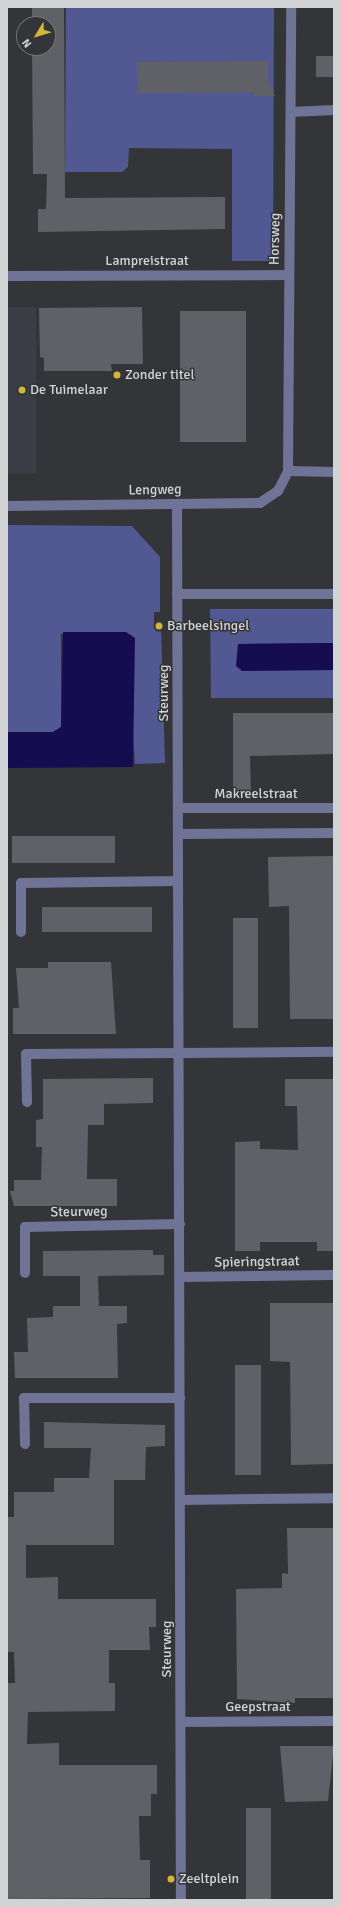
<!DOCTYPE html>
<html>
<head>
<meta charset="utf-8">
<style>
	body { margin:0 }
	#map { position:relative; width:341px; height:1907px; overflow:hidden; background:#343539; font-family:Signika,sans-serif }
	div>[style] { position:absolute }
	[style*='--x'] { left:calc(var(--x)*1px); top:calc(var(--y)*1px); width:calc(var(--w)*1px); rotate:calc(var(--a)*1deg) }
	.built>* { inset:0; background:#3b3d47; transform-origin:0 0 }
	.green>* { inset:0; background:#525891 }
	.water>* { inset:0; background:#150d50 }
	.building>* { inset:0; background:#606166; transform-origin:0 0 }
	.minor>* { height:10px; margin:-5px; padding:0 5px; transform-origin:5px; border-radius:5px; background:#6f7496 }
	.dots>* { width:11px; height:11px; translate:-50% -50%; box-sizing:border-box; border:2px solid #343539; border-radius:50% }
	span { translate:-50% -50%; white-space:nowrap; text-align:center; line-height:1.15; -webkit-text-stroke:3px #343539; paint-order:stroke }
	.street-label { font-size:14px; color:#d2d3d5 }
	.poi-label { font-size:14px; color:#d2d3d5 }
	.left { translate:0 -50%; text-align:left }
	.frame { position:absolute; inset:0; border:8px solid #d2d3d5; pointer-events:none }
	.north { position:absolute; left:16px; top:16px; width:40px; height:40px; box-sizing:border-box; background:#343539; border:1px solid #737477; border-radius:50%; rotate:232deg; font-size:11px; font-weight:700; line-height:16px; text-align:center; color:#d2d3d5 }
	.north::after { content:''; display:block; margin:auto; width:14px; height:18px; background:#d1b736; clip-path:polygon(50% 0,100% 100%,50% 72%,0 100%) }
</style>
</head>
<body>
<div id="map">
	<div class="built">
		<i style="left:7px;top:307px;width:29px;height:166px"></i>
	</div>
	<div class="green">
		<i style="clip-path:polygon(66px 7px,274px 7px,273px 261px,232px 261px,232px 149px,129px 148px,128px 167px,122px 172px,65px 172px)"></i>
		<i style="clip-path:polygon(7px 525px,132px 526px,160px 557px,160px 612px,154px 612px,154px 627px,161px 627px,165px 763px,135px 764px,126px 632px,61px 634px,61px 727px,53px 732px,7px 732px)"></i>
		<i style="clip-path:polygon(210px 609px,334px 609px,334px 643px,238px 644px,242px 671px,334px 670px,334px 698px,211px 698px)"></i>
	</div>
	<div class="water">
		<i style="clip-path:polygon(63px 632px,126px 632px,135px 638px,133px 767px,7px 768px,7px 732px,53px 732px,61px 727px)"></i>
		<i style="clip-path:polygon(334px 643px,334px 670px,242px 671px,236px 666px,238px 644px)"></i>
	</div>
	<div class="building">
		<i style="clip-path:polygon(32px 7px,64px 7px,65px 198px,225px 197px,225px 229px,38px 232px,38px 209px,46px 209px,47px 174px,33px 174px,32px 48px,48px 48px,48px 24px,32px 24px)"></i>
		<i style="left:316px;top:56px;width:18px;height:21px"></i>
		<i style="clip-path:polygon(268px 61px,268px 81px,275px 96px,254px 96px,254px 92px,138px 93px,137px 62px)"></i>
		<i style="clip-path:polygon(142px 307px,143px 364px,111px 364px,112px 371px,44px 371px,44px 358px,40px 357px,39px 308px)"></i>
		<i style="left:180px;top:311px;width:66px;height:131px"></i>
		<i style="clip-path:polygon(233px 713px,334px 713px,334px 754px,250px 756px,251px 798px,233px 798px)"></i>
		<i style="left:12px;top:836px;width:103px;height:27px"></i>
		<i style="clip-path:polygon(334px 856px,334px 1019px,290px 1019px,289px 906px,269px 907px,268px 857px)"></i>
		<i style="left:42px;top:907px;width:110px;height:25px"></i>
		<i style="left:233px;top:918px;width:25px;height:110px"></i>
		<i style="clip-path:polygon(48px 962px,111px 962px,116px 1034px,13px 1034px,13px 1008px,19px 1008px,16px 968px,48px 968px)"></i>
		<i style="clip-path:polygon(153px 1078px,153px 1103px,104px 1104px,104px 1125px,88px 1125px,87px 1179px,117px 1179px,117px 1206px,14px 1206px,10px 1191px,14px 1191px,14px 1180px,41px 1180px,42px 1147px,36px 1147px,36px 1120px,43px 1119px,43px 1079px)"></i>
		<i style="clip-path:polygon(285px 1079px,334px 1079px,334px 1251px,317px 1251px,317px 1242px,260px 1242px,260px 1251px,235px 1251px,235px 1142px,260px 1141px,260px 1149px,298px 1150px,297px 1106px,285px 1106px)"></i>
		<i style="clip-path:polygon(153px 1250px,153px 1255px,164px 1255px,164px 1275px,98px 1276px,99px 1306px,127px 1306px,127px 1323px,117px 1324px,118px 1378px,15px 1378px,14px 1352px,28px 1352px,27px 1318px,53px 1317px,53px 1306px,80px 1306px,80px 1276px,43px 1276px,43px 1251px)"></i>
		<i style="clip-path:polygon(270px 1303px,334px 1303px,334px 1464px,291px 1465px,290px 1362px,270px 1361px)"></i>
		<i style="left:235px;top:1365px;width:26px;height:110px"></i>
		<i style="clip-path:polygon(44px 1422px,165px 1425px,165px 1446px,146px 1447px,145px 1480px,114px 1480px,114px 1545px,26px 1545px,26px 1578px,58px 1577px,58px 1599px,156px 1599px,156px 1627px,149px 1627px,150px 1650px,109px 1650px,109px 1683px,115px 1683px,115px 1711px,28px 1712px,27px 1744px,59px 1743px,59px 1765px,157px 1765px,157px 1794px,151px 1794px,151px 1816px,139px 1816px,140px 1860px,150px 1860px,150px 1898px,7px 1899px,8px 1683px,15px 1683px,14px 1652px,7px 1652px,7px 1517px,14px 1517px,14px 1492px,54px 1492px,54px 1478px,89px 1478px,91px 1448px,44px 1448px)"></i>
		<i style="clip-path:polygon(287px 1528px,334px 1528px,334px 1698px,295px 1698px,295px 1703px,237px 1699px,236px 1589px,282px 1588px,282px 1573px,288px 1574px)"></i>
		<i style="clip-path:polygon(280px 1746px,334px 1746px,328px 1801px,285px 1802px)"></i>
		<i style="left:246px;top:1808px;width:25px;height:92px"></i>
	</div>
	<div class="minor">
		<i style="--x:291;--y:112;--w:43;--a:-2.7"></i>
		<i style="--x:7;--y:276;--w:281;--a:-0.2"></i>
		<i style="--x:288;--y:471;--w:46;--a:1.2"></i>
		<i style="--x:177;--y:504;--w:1396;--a:89.84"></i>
		<i style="--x:7;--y:506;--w:253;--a:-0.7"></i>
		<i style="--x:260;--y:503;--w:22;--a:-34"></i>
		<i style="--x:278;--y:491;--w:22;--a:-63"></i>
		<i style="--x:288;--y:471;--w:464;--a:-89.6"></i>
		<i style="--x:177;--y:594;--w:157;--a:0"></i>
		<i style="--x:178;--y:808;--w:156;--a:0"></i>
		<i style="--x:178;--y:834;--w:156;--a:-0.4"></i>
		<i style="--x:21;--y:932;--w:49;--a:-90"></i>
		<i style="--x:21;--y:883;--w:157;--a:-0.7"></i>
		<i style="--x:27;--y:1102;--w:48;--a:-91.2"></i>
		<i style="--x:26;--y:1054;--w:308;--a:-0.4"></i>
		<i style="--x:25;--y:1273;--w:46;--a:-90"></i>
		<i style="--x:25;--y:1227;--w:155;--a:-1.1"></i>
		<i style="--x:180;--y:1277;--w:154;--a:-0.7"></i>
		<i style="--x:25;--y:1444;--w:46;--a:-91.2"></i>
		<i style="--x:24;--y:1398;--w:156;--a:0"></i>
		<i style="--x:181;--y:1500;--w:153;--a:-0.7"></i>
		<i style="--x:181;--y:1722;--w:153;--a:-0.4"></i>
	</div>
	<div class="dots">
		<i style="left:117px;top:375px;background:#d1b736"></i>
		<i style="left:22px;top:390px;background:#d1b736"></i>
		<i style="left:159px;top:626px;background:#d1b736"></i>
		<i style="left:171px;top:1879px;background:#d1b736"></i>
	</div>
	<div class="street-label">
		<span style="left:275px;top:239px;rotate:-89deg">Horsweg</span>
		<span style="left:147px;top:261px">Lampreistraat</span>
		<span style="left:155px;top:490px;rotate:-1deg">Lengweg</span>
		<span style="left:164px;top:693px;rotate:-90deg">Steurweg</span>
		<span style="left:256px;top:794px">Makreelstraat</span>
		<span style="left:79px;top:1212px;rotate:-1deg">Steurweg</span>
		<span style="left:257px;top:1262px;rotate:-1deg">Spieringstraat</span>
		<span style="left:167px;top:1649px;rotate:-90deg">Steurweg</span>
		<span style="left:258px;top:1707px">Geepstraat</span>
	</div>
	<div class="poi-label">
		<span class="left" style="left:125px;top:375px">Zonder titel</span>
		<span class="left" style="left:30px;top:390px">De Tuimelaar</span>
		<span class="left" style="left:167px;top:626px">Barbeelsingel</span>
		<span class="left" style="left:179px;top:1879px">Zeeltplein</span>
	</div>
	<div class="frame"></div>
	<div class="north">N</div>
</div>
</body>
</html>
